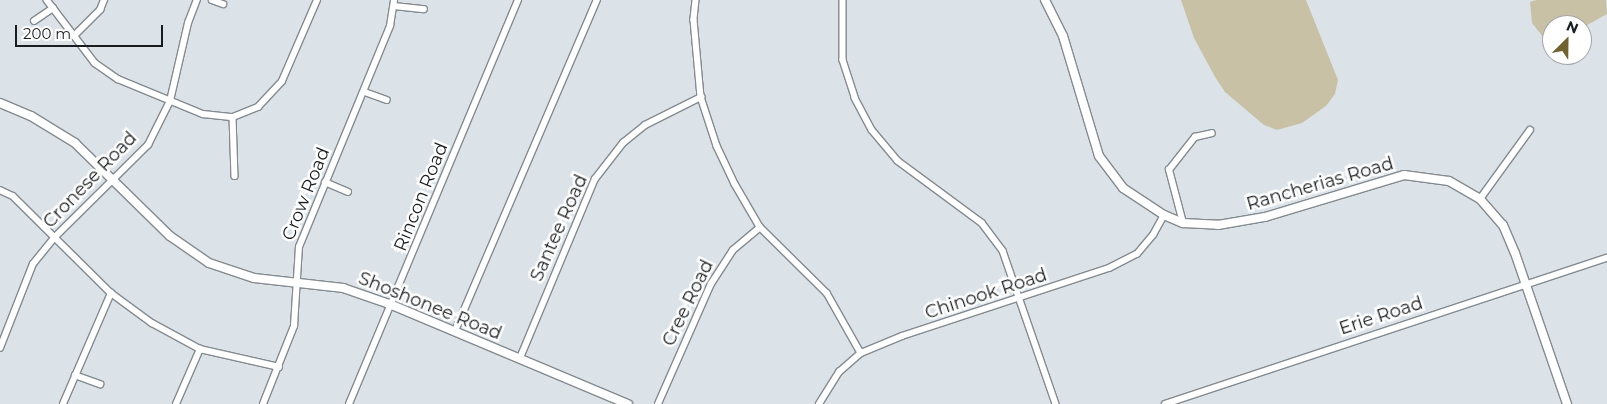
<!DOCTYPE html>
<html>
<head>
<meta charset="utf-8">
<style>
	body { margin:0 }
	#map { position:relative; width:1607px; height:404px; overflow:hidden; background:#dbe3e8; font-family:Montserrat,sans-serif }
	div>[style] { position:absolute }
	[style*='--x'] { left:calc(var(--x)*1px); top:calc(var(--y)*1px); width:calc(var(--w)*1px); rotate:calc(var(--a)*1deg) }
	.green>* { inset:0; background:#c9c1a6 }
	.roads { filter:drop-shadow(1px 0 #848b90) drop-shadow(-1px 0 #848b90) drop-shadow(0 1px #848b90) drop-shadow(0 -1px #848b90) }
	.minor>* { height:5.5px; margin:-2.75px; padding:0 2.75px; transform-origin:2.75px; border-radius:2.75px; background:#fff }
	.tertiary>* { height:8px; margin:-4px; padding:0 4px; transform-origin:4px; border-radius:4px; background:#fff }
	span { translate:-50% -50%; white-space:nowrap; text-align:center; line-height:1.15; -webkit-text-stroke:5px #fff; paint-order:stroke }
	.street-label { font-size:18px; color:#1a1d1f }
	.north { position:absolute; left:1542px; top:15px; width:50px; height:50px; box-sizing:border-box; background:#fff; border:1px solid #a3a5a5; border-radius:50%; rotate:23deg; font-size:14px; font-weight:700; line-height:20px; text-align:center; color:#1a1d1f }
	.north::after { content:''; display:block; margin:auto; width:18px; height:22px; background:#716330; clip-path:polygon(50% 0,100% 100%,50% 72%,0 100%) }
	.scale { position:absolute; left:15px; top:25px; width:148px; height:22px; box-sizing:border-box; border:2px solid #1a1d1f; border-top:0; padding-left:6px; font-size:15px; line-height:18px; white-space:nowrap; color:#1a1d1f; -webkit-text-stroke:4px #fff; paint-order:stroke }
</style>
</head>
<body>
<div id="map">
	<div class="green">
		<i style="clip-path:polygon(1181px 0,1306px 0,1338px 80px,1335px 94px,1326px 106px,1302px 123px,1277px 130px,1264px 125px,1225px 92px,1215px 77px,1194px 38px)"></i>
		<i style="clip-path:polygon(1536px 0,1606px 0,1607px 14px,1582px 28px,1582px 25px,1552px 25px,1552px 36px,1543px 37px,1532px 23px,1530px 2px)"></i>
	</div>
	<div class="roads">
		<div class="minor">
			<i style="--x:47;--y:0;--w:79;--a:52.7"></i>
			<i style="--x:95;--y:63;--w:28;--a:35"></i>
			<i style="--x:118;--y:79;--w:92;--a:22.4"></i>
			<i style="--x:203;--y:114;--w:30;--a:6"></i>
			<i style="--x:233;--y:117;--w:27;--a:-22"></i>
			<i style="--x:258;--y:107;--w:35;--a:-47"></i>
			<i style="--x:282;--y:81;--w:88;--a:-66.6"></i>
			<i style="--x:212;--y:0;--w:12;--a:20"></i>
			<i style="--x:696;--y:0;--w:20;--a:96"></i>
			<i style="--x:694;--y:20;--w:77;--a:84.8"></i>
			<i style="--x:701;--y:97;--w:52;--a:71.9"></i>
			<i style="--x:717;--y:146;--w:42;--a:64.7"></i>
			<i style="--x:735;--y:184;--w:50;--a:59.8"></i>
			<i style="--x:760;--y:227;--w:94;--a:44.6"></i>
			<i style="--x:827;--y:293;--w:69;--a:60.5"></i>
			<i style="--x:843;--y:0;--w:60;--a:90"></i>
			<i style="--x:843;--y:60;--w:40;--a:72"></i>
			<i style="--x:855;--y:98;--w:36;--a:62"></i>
			<i style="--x:872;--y:130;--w:40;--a:50"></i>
			<i style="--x:898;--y:161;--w:104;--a:36.4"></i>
			<i style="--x:982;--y:223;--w:35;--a:53"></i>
			<i style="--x:1003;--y:251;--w:162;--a:70.9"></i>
			<i style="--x:394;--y:6;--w:30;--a:6"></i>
			<i style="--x:34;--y:21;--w:23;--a:-34"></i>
			<i style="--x:74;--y:36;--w:37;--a:-45"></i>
			<i style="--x:100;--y:10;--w:11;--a:-68"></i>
			<i style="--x:365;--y:92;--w:23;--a:20"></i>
			<i style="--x:233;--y:117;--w:59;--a:88.1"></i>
			<i style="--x:325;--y:182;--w:25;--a:23"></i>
			<i style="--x:0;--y:190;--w:14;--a:25"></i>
			<i style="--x:13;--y:196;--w:138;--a:44.7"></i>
			<i style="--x:111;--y:293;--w:51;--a:36.2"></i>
			<i style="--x:152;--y:323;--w:55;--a:28.4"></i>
			<i style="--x:200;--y:349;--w:81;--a:12.8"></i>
			<i style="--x:1480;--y:199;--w:85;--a:-54.1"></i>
			<i style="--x:1183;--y:223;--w:55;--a:-104.8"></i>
			<i style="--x:1169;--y:170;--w:42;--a:-51.8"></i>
			<i style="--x:1195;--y:137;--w:17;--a:-13"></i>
			<i style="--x:455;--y:331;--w:360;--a:-66.8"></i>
			<i style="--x:0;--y:348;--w:90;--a:-68.6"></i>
			<i style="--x:33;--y:264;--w:35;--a:-51"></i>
			<i style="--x:55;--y:237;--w:131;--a:-44.7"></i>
			<i style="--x:148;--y:145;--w:49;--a:-63.4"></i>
			<i style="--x:170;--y:101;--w:80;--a:-77"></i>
			<i style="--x:188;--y:23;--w:25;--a:-69"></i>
			<i style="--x:520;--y:358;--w:194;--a:-67.3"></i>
			<i style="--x:595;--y:179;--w:46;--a:-52.1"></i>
			<i style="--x:623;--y:143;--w:28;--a:-39"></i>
			<i style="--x:645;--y:125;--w:63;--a:-26.6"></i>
			<i style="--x:75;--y:375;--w:27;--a:20"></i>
			<i style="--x:63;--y:404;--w:121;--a:-66.6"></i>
			<i style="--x:176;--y:404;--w:60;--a:-66.4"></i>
			<i style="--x:263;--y:404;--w:84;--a:-68.3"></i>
			<i style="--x:294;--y:326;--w:79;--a:-86.4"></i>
			<i style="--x:299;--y:247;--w:239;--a:-67.6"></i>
			<i style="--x:390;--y:26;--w:26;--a:-81"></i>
			<i style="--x:349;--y:404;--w:438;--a:-67.3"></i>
			<i style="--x:658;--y:404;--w:131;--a:-66.2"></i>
			<i style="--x:711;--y:284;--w:40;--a:-57.1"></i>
			<i style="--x:733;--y:250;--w:35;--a:-40"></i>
			<i style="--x:819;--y:404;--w:38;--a:-58"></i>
			<i style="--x:839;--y:372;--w:29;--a:-41"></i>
			<i style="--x:861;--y:353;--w:44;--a:-22.5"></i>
			<i style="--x:902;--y:336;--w:218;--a:-18.2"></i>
			<i style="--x:1109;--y:268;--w:31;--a:-27"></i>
			<i style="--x:1137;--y:254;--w:25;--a:-50"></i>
			<i style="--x:1153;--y:235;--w:23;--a:-61"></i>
			<i style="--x:1165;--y:404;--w:465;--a:-18.3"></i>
		</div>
		<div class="tertiary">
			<i style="--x:1045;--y:0;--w:40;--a:63.4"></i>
			<i style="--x:1063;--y:36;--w:125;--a:73.3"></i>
			<i style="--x:1099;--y:156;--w:40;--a:53"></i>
			<i style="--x:1123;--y:188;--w:49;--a:33.4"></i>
			<i style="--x:1164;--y:215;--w:21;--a:23"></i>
			<i style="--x:1183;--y:223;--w:35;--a:3"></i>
			<i style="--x:1218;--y:225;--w:48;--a:-9.7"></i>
			<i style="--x:1265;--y:217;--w:145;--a:-16.8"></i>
			<i style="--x:1404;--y:175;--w:45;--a:7.6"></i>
			<i style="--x:1449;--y:181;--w:36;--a:30"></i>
			<i style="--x:1480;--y:199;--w:35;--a:49"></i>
			<i style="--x:1503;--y:225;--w:30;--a:67"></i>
			<i style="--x:1515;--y:253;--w:160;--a:71"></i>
			<i style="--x:0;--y:103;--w:34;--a:23"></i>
			<i style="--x:31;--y:116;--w:52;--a:31.5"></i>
			<i style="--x:75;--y:143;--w:133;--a:44.4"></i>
			<i style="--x:170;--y:236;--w:47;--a:34.7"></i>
			<i style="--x:209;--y:263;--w:47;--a:18.4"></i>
			<i style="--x:254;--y:278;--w:90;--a:6.4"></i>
			<i style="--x:343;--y:288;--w:52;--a:19.1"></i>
			<i style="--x:392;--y:305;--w:256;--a:22.8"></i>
		</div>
	</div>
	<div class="street-label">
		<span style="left:90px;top:180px;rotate:-46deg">Cronese Road</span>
		<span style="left:1320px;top:184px;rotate:-16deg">Rancherias Road</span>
		<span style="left:306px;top:194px;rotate:-68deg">Crow Road</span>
		<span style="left:421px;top:197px;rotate:-68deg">Rincon Road</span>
		<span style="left:559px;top:228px;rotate:-66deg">Santee Road</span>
		<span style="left:986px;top:294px;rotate:-18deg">Chinook Road</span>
		<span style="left:688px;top:303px;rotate:-64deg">Cree Road</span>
		<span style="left:430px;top:306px;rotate:22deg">Shoshonee Road</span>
		<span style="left:1381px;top:316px;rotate:-18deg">Erie Road</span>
	</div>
	<div class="north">N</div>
	<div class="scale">200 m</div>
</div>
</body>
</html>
